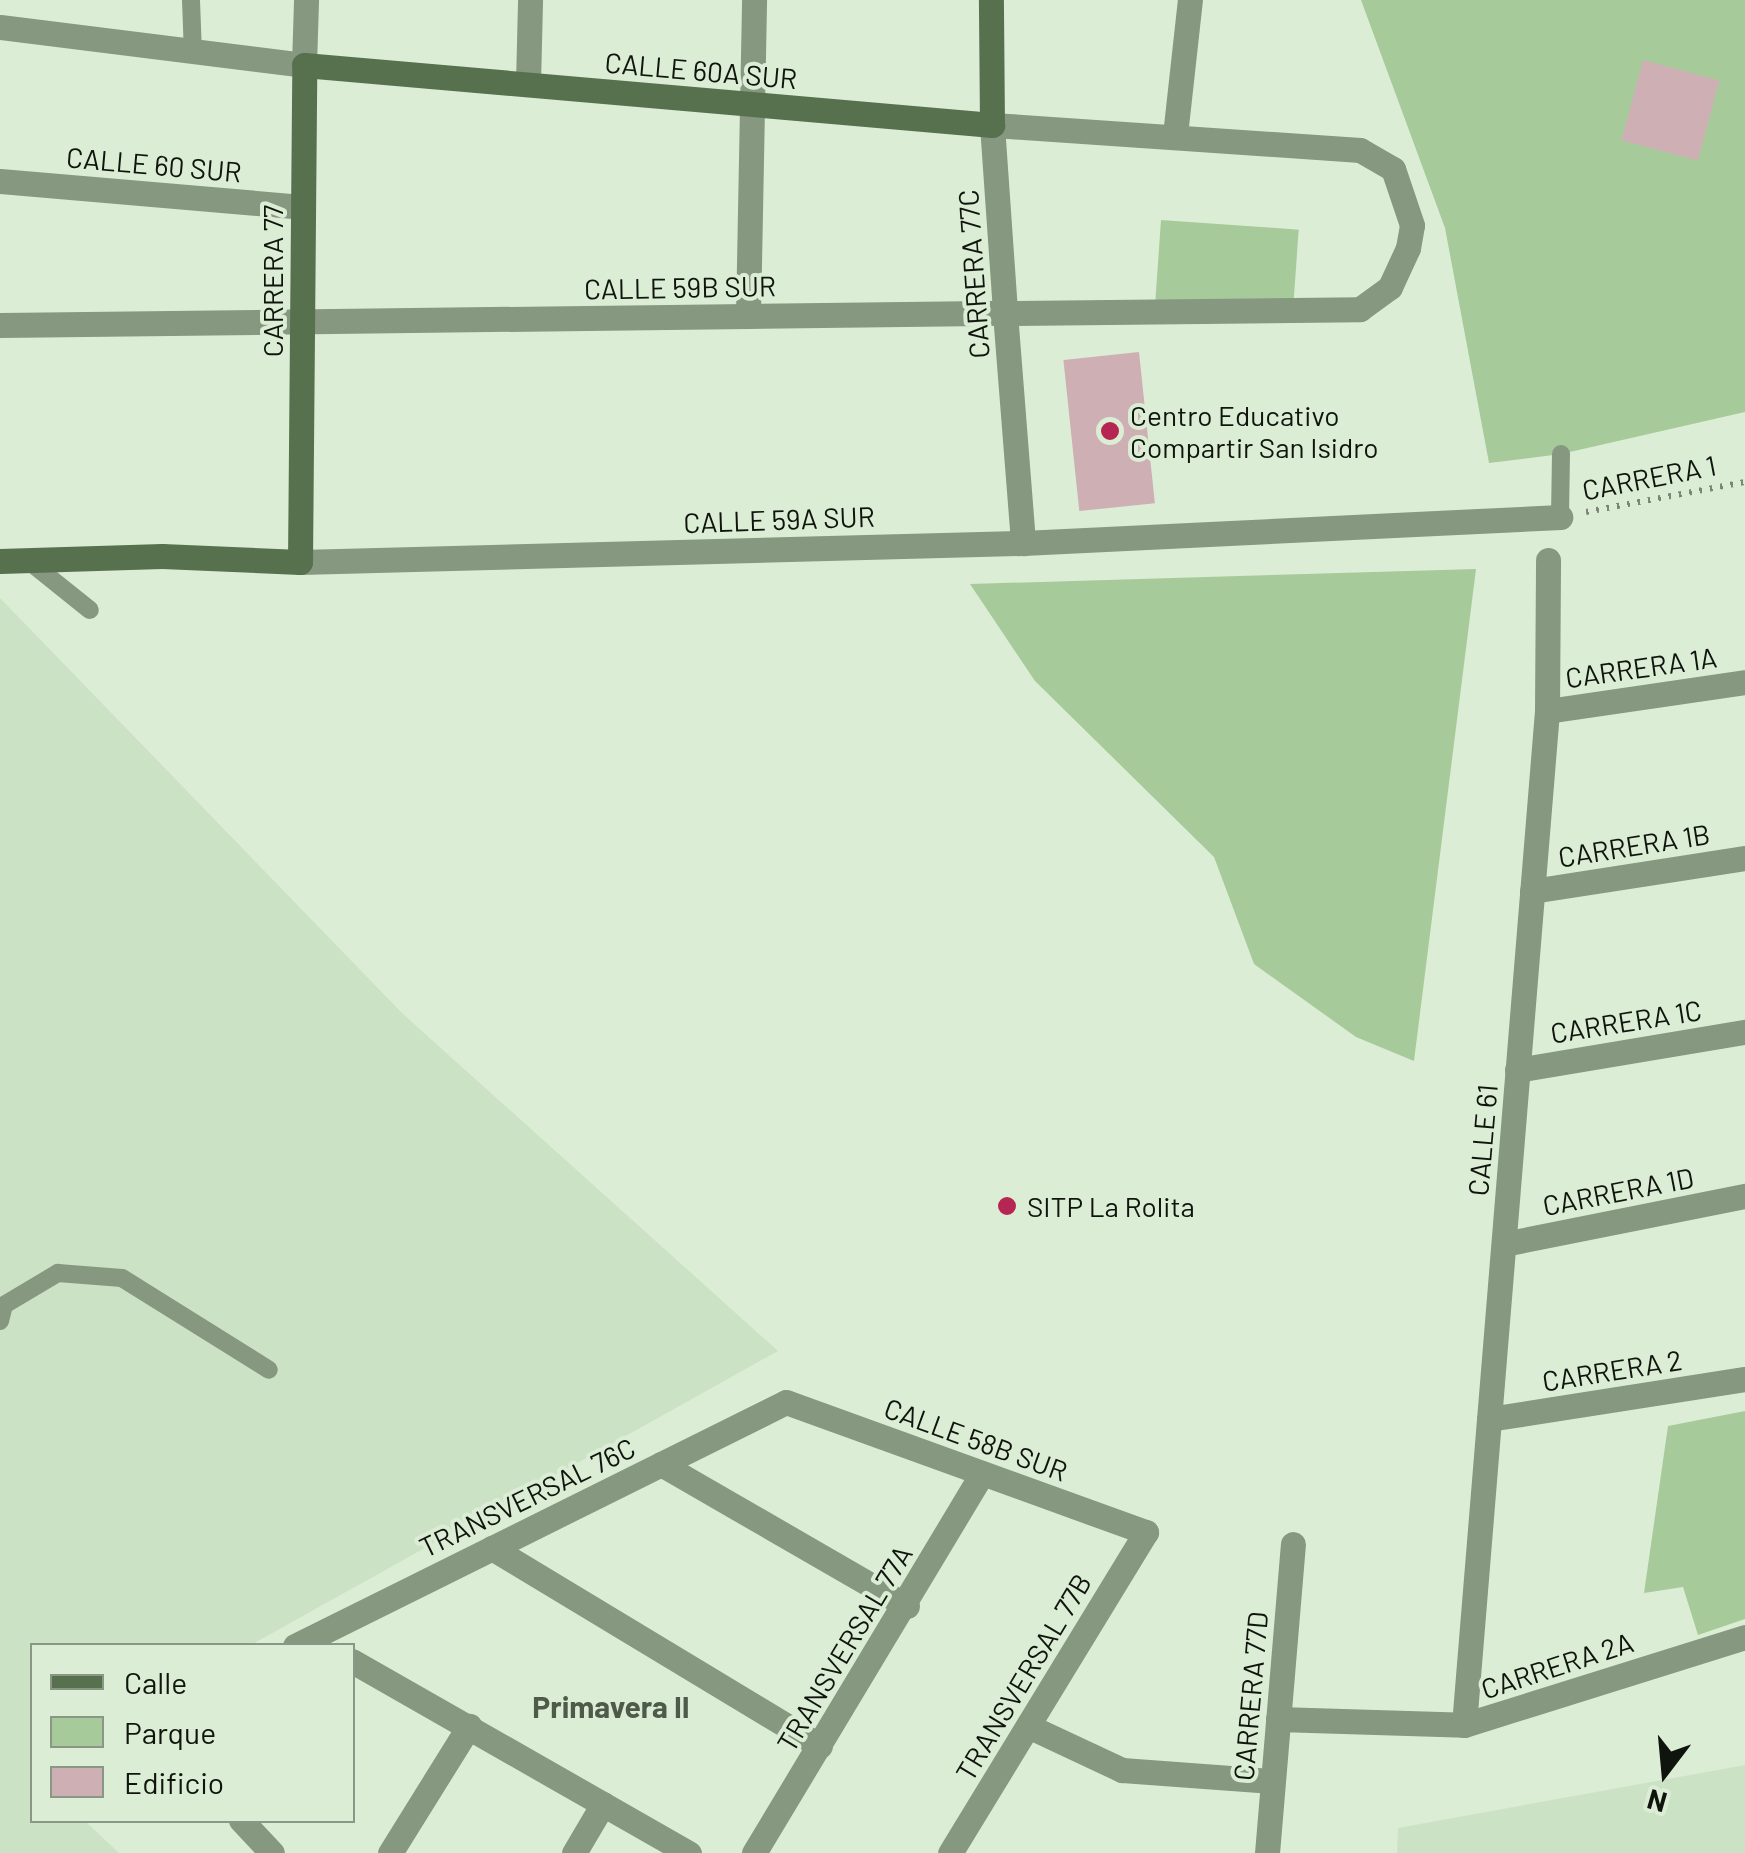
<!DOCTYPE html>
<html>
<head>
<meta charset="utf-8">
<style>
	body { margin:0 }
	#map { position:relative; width:1745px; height:1853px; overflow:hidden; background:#dcedd6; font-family:Barlow,sans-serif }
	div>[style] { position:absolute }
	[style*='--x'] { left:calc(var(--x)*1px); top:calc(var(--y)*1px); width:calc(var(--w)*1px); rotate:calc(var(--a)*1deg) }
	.built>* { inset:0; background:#cce2c5 }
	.green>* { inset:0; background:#a7ca9b; transform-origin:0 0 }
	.building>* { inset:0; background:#ceb0b4; transform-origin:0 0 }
	.path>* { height:6px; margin-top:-3px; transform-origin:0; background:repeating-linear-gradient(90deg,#7b8676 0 2.5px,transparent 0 10.5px) }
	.lane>* { height:18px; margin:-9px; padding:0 9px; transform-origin:9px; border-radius:9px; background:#86987f }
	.street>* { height:25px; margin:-12.5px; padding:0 12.5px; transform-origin:12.5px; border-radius:12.5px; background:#86987f }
	.secondary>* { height:25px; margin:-12.5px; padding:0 12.5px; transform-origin:12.5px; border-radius:12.5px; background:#57714e }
	.dots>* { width:28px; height:28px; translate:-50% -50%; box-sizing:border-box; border:5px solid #dcedd6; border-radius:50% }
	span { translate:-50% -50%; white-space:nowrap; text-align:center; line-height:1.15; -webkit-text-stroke:8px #dcedd6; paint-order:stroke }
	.street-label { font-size:28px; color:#0f140d }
	.poi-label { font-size:28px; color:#0f140d }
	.left { translate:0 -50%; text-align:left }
	.neighbourhood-label { font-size:30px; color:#4d5b48; font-weight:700 }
	.legend { position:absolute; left:30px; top:1643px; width:325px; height:180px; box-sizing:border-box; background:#dcedd6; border:2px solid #8a9686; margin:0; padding:12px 18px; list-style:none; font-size:30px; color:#0f140d }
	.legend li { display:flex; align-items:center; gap:20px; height:50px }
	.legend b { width:50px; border:2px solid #8a9686 }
	.north { position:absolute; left:1615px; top:1723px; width:100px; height:100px; -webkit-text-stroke:8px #dcedd6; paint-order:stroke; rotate:196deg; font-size:28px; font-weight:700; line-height:40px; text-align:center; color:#0f140d }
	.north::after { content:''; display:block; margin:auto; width:35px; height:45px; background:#0f140d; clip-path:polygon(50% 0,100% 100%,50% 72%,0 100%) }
</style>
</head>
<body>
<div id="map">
	<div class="built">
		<i style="clip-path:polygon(0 598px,403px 1014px,778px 1351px,251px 1645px,32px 1646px,32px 1820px,85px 1821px,119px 1853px,0 1853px)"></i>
		<i style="clip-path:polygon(1745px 1765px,1745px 1853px,1397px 1853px,1398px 1828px)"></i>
	</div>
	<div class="green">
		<i style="clip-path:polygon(1361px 0,1745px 0,1745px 412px,1561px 454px,1489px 463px,1445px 228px)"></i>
		<i style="left:1161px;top:220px;width:138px;height:80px;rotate:4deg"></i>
		<i style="clip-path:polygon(1476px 569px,1414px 1061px,1356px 1037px,1254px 964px,1214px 857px,1035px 681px,970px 584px)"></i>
		<i style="clip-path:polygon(1745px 1411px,1745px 1619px,1698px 1635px,1683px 1587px,1644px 1593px,1668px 1426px)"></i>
	</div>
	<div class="building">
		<i style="left:1643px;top:60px;width:79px;height:83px;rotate:15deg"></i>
		<i style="left:1139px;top:352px;width:152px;height:76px;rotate:84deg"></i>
	</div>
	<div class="path">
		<i style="--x:1586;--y:512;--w:162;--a:-10.7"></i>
	</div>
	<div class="lane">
		<i style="--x:191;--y:0;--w:54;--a:87.9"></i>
		<i style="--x:1560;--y:517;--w:63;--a:-89.1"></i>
		<i style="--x:25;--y:558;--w:83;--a:38.7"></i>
		<i style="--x:0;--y:1321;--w:16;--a:-76"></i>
		<i style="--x:4;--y:1305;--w:63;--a:-30.7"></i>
		<i style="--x:58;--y:1273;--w:64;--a:4.5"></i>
		<i style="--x:122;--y:1278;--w:173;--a:32"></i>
	</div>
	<div class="street">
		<i style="--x:0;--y:27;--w:306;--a:7.1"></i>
		<i style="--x:304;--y:65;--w:65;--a:-88.2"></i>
		<i style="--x:528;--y:84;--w:84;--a:-88.6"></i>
		<i style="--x:1175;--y:135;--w:136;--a:-83.7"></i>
		<i style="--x:0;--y:181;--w:303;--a:4.9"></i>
		<i style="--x:748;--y:316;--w:316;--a:-88.9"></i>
		<i style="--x:0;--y:325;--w:748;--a:-0.69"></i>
		<i style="--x:748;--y:316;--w:257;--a:-0.7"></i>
		<i style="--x:1005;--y:313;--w:355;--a:-0.6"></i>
		<i style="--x:1360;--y:309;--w:37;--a:-36"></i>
		<i style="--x:1390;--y:287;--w:43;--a:-65.2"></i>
		<i style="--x:1408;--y:248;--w:23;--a:-80"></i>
		<i style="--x:1412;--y:225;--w:59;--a:-108.7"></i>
		<i style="--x:1393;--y:169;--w:38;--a:-150"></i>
		<i style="--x:1360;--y:150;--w:369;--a:-176.1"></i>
		<i style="--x:992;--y:125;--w:188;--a:86"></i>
		<i style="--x:1005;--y:313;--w:231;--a:85.5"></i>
		<i style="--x:300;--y:562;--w:723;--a:-1.51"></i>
		<i style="--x:1023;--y:543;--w:538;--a:-2.77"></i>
		<i style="--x:1547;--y:711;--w:200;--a:-8.3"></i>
		<i style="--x:1532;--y:891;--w:216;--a:-8.8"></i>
		<i style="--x:1517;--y:1070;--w:231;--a:-9.5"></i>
		<i style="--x:1504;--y:1244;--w:246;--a:-11.3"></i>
		<i style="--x:1489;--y:1419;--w:259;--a:-8.9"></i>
		<i style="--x:661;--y:1464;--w:284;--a:30"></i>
		<i style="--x:492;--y:1548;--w:383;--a:31.1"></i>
		<i style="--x:295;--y:1646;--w:548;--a:-26.42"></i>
		<i style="--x:786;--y:1402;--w:383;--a:19.9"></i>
		<i style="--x:1146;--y:1532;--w:376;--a:121.4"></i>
		<i style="--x:352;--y:1661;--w:388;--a:29.7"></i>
		<i style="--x:1278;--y:1719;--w:186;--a:1.8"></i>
		<i style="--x:1464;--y:1725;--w:294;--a:-17.4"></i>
		<i style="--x:1464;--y:1725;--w:1017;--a:-85.32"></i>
		<i style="--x:1547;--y:711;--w:151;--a:-89.6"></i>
		<i style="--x:1028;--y:1726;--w:104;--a:25.1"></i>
		<i style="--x:1122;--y:1770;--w:151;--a:4.2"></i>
		<i style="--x:241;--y:1820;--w:45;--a:46.8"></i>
		<i style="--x:390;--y:1853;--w:150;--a:-58.1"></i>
		<i style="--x:574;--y:1853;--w:57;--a:-59.4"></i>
		<i style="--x:754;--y:1853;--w:443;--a:-59"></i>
		<i style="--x:1267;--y:1853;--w:310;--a:-85.2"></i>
	</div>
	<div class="secondary">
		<i style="--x:0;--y:561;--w:162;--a:-1.8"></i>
		<i style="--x:162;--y:556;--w:138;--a:2.5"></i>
		<i style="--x:300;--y:562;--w:497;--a:-89.5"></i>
		<i style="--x:304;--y:65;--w:691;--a:4.98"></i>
		<i style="--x:992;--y:125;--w:125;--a:-90.5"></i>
	</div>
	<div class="dots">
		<i style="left:1110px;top:431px;background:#b62652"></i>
		<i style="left:1007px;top:1206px;background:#b62652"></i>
	</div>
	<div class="street-label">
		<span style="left:701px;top:70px;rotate:5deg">CALLE 60A SUR</span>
		<span style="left:154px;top:164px;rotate:5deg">CALLE 60 SUR</span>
		<span style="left:973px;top:274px;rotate:-94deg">CARRERA 77C</span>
		<span style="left:272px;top:281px;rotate:-90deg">CARRERA 77</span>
		<span style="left:680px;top:287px;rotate:-1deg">CALLE 59B SUR</span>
		<span style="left:1649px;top:477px;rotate:-11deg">CARRERA 1</span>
		<span style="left:779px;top:519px;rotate:-2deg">CALLE 59A SUR</span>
		<span style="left:1641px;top:667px;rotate:-8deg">CARRERA 1A</span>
		<span style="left:1634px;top:845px;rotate:-9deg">CARRERA 1B</span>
		<span style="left:1626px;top:1021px;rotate:-9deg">CARRERA 1C</span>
		<span style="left:1482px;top:1140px;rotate:-85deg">CALLE 61</span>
		<span style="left:1618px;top:1191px;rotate:-11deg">CARRERA 1D</span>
		<span style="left:1612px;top:1370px;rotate:-9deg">CARRERA 2</span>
		<span style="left:976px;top:1439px;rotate:20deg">CALLE 58B SUR</span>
		<span style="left:527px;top:1497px;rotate:-26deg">TRANSVERSAL 76C</span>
		<span style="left:844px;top:1648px;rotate:-59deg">TRANSVERSAL 77A</span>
		<span style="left:1557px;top:1665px;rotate:-18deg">CARRERA 2A</span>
		<span style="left:1023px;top:1677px;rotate:-59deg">TRANSVERSAL 77B</span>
		<span style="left:1250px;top:1696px;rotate:-85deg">CARRERA 77D</span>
	</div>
	<div class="poi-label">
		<span class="left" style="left:1130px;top:431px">Centro Educativo<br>Compartir San Isidro</span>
		<span class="left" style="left:1027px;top:1206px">SITP La Rolita</span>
	</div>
	<div class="neighbourhood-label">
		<span style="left:611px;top:1706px">Primavera II</span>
	</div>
	<ul class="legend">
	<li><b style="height:12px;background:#57714e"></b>Calle</li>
	<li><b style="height:28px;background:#a7ca9b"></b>Parque</li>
	<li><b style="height:28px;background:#ceb0b4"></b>Edificio</li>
	</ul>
	<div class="north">N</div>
</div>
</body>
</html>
